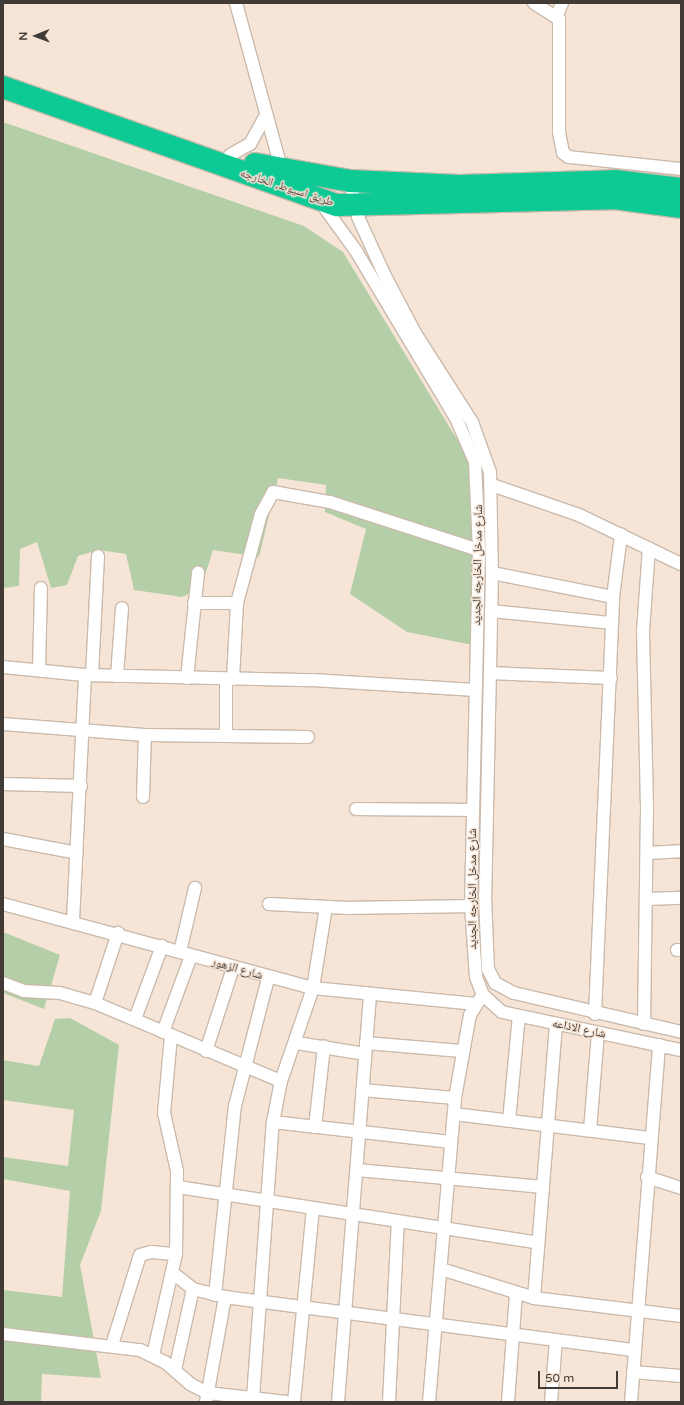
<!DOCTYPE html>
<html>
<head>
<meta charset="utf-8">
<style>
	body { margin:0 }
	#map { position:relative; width:684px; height:1405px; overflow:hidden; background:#f6e5d7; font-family:"Varela Round","Noto Naskh Arabic",sans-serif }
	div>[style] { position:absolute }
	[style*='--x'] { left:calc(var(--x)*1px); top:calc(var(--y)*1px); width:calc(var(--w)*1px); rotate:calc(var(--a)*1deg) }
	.green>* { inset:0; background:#b4cfa7 }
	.roads { filter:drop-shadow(1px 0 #cabaac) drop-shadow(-1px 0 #cabaac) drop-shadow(0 1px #cabaac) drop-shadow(0 -1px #cabaac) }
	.street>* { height:12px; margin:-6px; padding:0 6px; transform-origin:6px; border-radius:6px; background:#fff }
	.highway>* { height:22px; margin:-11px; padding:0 11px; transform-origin:11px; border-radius:11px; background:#0dca95 }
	span { translate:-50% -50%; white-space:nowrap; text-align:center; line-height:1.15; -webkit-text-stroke:3px #f6e5d7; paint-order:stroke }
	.street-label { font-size:12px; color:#423b35 }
	.frame { position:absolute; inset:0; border:4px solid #423b35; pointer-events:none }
	.north { position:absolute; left:16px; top:16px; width:40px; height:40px; -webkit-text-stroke:3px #f6e5d7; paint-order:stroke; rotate:269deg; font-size:11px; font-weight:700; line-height:16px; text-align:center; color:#423b35 }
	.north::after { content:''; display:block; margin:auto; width:14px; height:18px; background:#423b35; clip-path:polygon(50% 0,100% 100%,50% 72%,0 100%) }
	.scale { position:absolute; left:538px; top:1371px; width:80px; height:18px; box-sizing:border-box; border:2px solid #423b35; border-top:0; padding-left:5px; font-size:12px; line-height:14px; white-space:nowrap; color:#423b35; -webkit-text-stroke:3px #f6e5d7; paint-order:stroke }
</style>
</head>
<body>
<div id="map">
	<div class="green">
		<i style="clip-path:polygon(3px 122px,304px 226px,343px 252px,469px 459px,483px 647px,407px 632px,350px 594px,366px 529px,325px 512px,326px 485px,278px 478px,259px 557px,213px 550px,201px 588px,182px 597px,134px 590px,126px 554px,99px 550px,78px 556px,67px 585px,51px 588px,37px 542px,20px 549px,19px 586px,3px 588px)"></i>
		<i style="clip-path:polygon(3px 932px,60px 955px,44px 1009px,3px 993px)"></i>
		<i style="clip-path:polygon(70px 1018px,119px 1045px,101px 1211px,80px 1265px,101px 1378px,42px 1374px,41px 1402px,3px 1402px,3px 1290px,62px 1297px,70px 1191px,3px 1179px,3px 1157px,68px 1166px,74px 1110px,3px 1100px,3px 1060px,39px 1066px,55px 1019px)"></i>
	</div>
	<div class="roads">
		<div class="street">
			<i style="--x:236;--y:3;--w:174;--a:74.7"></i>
			<i style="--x:534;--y:3;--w:30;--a:33"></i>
			<i style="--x:559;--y:19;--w:113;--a:90"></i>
			<i style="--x:559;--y:132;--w:21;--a:79"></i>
			<i style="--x:563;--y:153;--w:7;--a:34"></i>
			<i style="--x:569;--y:157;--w:113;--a:6.1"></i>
			<i style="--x:557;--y:15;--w:13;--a:-67"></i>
			<i style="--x:230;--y:155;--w:23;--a:-29"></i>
			<i style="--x:250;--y:144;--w:33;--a:-61"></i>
			<i style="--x:350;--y:181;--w:37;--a:77"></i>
			<i style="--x:358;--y:217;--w:63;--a:65.5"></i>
			<i style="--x:384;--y:274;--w:67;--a:62.3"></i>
			<i style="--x:415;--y:333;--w:106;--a:57.4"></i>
			<i style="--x:472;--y:422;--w:53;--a:70.2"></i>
			<i style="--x:490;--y:472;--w:101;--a:88.9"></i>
			<i style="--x:492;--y:573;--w:322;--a:91.2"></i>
			<i style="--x:485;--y:895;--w:74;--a:87.7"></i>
			<i style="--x:488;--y:969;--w:16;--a:63"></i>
			<i style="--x:495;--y:983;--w:21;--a:28"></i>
			<i style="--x:514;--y:993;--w:171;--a:13.1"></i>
			<i style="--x:319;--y:200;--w:63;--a:54"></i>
			<i style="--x:356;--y:251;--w:195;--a:59.1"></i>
			<i style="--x:456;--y:418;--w:48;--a:66.6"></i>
			<i style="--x:475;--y:462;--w:88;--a:87.4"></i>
			<i style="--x:479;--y:550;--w:356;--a:91.3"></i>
			<i style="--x:471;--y:906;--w:71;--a:86"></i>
			<i style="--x:476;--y:977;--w:19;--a:69"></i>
			<i style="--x:483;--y:995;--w:25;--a:42"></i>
			<i style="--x:502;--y:1012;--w:183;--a:12"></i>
			<i style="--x:492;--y:485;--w:92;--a:19"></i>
			<i style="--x:579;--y:515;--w:113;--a:25.7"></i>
			<i style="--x:492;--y:573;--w:123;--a:11.2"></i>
			<i style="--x:194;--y:603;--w:43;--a:0"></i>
			<i style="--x:491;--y:611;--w:122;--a:5.7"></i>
			<i style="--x:3;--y:667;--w:82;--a:5.6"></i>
			<i style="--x:85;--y:675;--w:227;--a:1.3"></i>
			<i style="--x:312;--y:680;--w:164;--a:3.5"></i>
			<i style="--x:39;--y:669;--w:81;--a:-88.6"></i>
			<i style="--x:490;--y:673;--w:121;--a:2.4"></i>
			<i style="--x:92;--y:675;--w:119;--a:-87.1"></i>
			<i style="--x:117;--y:676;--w:68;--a:-85.8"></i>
			<i style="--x:187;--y:678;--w:106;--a:-84"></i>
			<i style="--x:226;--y:679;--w:56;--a:90"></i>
			<i style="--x:233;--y:679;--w:76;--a:-87"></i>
			<i style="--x:237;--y:603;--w:92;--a:-74.9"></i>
			<i style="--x:261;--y:514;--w:25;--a:-61"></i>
			<i style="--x:273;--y:492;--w:58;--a:10"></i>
			<i style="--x:330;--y:502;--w:157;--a:17.9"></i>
			<i style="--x:3;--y:724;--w:142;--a:4.4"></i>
			<i style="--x:145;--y:735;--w:163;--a:0.7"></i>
			<i style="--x:3;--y:784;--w:78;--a:1.5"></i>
			<i style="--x:143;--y:797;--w:62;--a:-88.2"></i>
			<i style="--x:356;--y:809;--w:117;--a:0.5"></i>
			<i style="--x:3;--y:839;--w:75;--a:10.7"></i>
			<i style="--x:647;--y:853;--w:34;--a:-3"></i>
			<i style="--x:647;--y:899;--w:34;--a:-2"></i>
			<i style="--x:3;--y:904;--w:321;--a:15.2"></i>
			<i style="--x:313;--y:988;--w:164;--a:5.6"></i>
			<i style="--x:269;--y:904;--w:80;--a:2.9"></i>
			<i style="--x:349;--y:908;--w:122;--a:-0.9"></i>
			<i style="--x:73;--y:921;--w:246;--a:-87.2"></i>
			<i style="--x:677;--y:950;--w:4;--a:0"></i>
			<i style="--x:180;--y:952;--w:66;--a:-76.8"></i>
			<i style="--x:3;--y:983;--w:22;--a:21"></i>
			<i style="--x:24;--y:991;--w:36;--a:3"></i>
			<i style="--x:60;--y:993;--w:36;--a:16"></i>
			<i style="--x:95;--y:1003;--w:202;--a:22.8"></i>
			<i style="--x:95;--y:1003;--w:74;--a:-71.8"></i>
			<i style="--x:595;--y:1014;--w:417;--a:-87.5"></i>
			<i style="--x:613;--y:597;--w:63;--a:-82.6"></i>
			<i style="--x:135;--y:1019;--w:78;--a:-69.7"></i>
			<i style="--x:644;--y:1024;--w:217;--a:-89.2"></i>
			<i style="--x:647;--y:807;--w:176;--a:-91.3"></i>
			<i style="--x:643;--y:631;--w:83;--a:-85.9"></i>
			<i style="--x:163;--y:1032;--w:81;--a:-69.8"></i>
			<i style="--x:297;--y:1043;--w:69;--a:9.2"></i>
			<i style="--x:366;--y:1043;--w:96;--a:4.8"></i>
			<i style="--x:206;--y:1051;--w:87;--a:-72"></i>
			<i style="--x:362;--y:1090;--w:93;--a:4.9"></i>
			<i style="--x:454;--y:1114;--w:197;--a:7"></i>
			<i style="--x:509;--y:1121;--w:105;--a:-84.6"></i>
			<i style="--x:273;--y:1122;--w:179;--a:6.4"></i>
			<i style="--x:315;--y:1127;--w:81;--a:-83.6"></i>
			<i style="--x:590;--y:1130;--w:97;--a:-85.3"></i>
			<i style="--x:357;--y:1170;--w:187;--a:5.2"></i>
			<i style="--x:647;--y:1177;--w:36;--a:18"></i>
			<i style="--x:178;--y:1187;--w:364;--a:8.8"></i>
			<i style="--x:441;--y:1269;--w:97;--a:17.3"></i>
			<i style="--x:534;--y:1298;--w:148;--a:7"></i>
			<i style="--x:174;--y:1274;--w:24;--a:38"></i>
			<i style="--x:193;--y:1289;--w:33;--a:14"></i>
			<i style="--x:225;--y:1297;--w:413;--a:7.4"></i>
			<i style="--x:215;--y:1295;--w:190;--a:-84"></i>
			<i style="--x:235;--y:1106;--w:132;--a:-75.5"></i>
			<i style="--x:534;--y:1298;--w:275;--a:-85.4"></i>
			<i style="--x:3;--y:1334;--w:138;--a:6.7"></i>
			<i style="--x:140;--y:1350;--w:28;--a:26"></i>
			<i style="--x:165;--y:1362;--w:33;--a:41"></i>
			<i style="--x:190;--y:1384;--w:20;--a:27"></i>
			<i style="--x:208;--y:1393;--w:79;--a:6.6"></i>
			<i style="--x:112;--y:1345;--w:94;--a:-72.7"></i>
			<i style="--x:140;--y:1255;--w:11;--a:-15"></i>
			<i style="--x:151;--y:1252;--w:25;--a:5"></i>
			<i style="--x:153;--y:1355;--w:104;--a:-77.2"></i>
			<i style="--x:176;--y:1254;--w:83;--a:-89.3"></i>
			<i style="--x:177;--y:1171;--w:59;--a:-102.6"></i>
			<i style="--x:164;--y:1113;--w:77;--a:-84.8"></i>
			<i style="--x:175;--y:1370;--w:83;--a:-77.5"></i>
			<i style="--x:633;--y:1372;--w:48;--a:4.8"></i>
			<i style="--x:253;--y:1398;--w:277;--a:-85.9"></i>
			<i style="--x:273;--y:1122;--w:42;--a:-79"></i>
			<i style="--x:281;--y:1081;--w:98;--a:-71"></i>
			<i style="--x:313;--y:988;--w:82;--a:-80.9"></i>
			<i style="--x:206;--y:1402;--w:107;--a:-79.7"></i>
			<i style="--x:294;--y:1402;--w:195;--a:-84.4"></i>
			<i style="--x:338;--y:1402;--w:409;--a:-85.5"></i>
			<i style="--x:389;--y:1402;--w:181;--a:-87.2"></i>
			<i style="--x:429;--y:1402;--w:305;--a:-85.1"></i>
			<i style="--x:455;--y:1098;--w:84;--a:-79.8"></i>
			<i style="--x:470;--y:1015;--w:19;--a:-58"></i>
			<i style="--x:508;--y:1402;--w:109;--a:-85.8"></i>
			<i style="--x:551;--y:1402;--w:62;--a:-85.4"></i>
			<i style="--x:631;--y:1402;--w:358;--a:-85.5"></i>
		</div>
		<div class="highway">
			<i style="--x:3;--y:87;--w:354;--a:19.5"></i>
			<i style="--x:337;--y:205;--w:277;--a:-1.4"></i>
			<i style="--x:614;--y:198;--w:68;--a:7.7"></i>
			<i style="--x:255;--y:164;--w:97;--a:10.1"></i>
			<i style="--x:350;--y:181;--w:110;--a:2.6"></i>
			<i style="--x:460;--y:186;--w:155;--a:-1.8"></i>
			<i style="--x:615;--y:181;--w:66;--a:6.9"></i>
		</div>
	</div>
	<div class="street-label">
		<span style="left:287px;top:188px;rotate:18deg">طريق اسيوط, الخارجه</span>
		<span style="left:478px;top:565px;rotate:-89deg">شارع مدخل الخارجه الجديد</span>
		<span style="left:473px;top:889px;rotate:-90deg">شارع مدخل الخارجه الجديد</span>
		<span style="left:237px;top:969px;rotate:16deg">شارع الزهور</span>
		<span style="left:579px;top:1029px;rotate:12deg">شارع الاذاعه</span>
	</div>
	<div class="frame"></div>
	<div class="north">N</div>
	<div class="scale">50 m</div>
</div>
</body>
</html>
